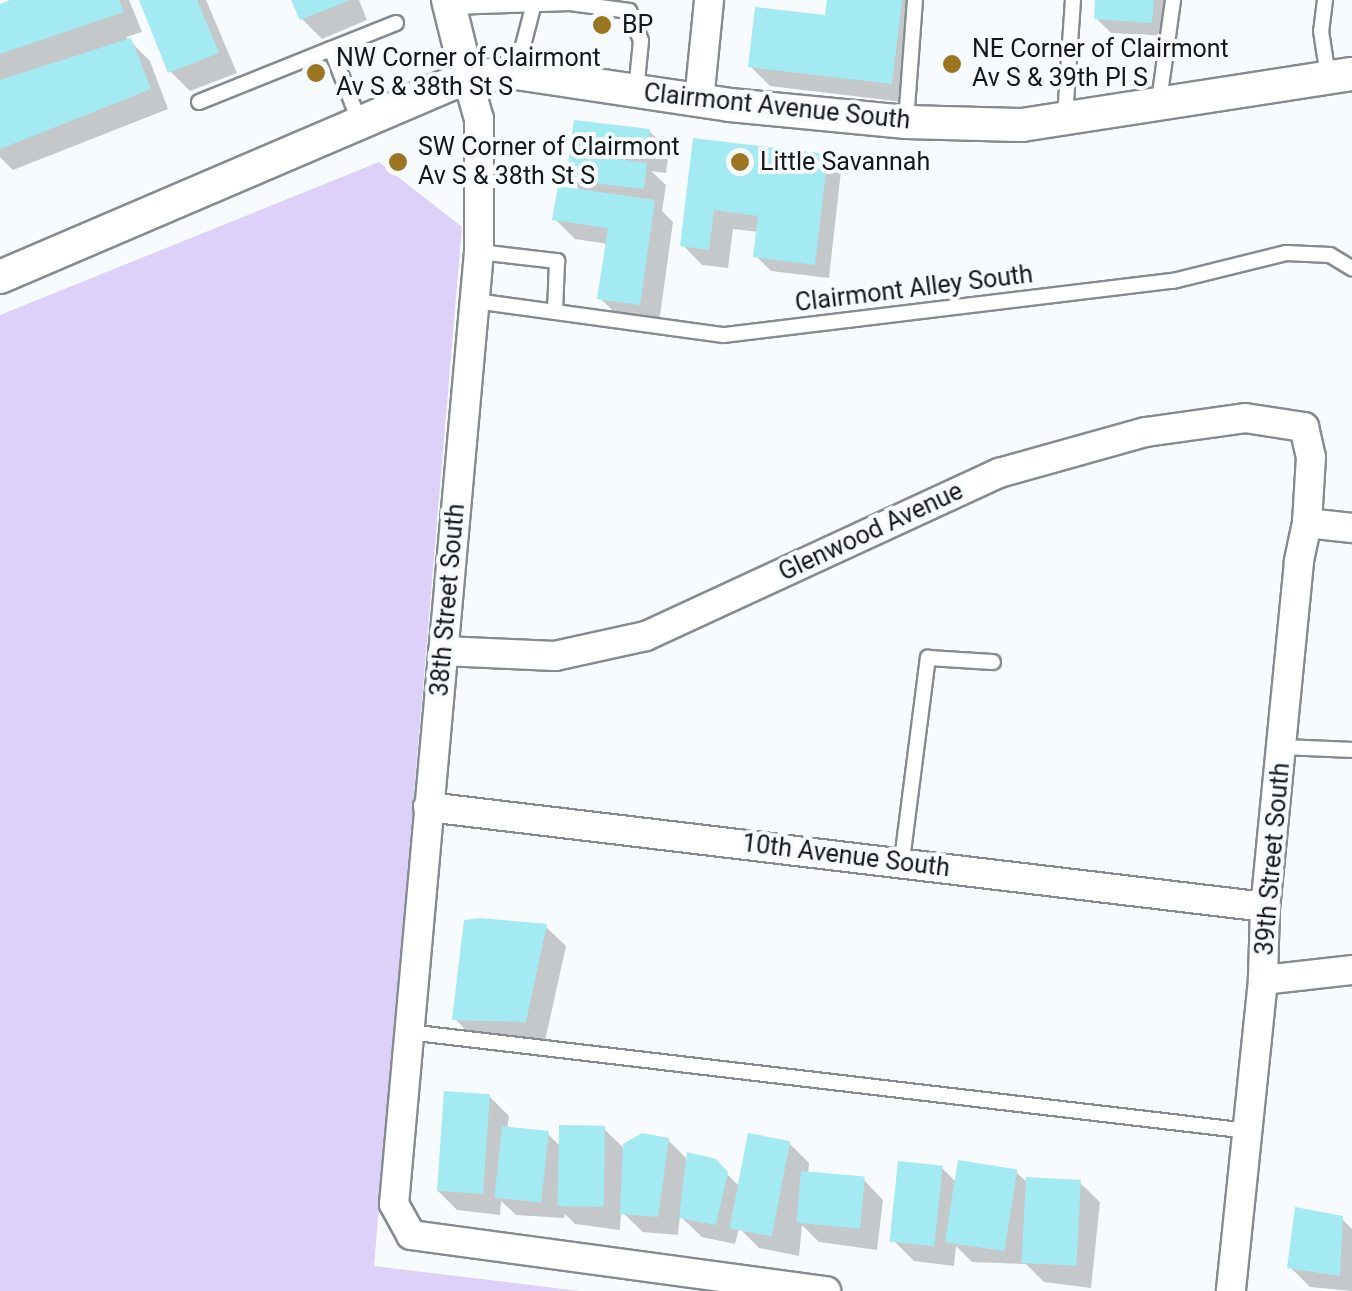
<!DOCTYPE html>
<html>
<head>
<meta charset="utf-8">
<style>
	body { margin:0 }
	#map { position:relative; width:1352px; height:1291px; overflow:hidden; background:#f7fbfe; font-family:Roboto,sans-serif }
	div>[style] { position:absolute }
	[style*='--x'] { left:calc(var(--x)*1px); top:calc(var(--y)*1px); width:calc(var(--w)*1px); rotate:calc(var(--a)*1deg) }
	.green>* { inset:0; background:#ddd0f9 }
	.shadow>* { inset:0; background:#0003 }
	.building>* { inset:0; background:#a3eaf3; transform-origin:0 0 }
	.roads { filter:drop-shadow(2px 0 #858c91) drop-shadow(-2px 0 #858c91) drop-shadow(0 2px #858c91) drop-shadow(0 -2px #858c91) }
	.service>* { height:14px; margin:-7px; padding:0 7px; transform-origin:7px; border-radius:7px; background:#fff }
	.minor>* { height:28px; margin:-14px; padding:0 14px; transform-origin:14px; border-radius:14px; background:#fff }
	.tertiary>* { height:32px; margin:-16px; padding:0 16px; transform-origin:16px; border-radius:16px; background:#fff }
	.dots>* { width:28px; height:28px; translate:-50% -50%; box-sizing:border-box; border:5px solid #f7fbfe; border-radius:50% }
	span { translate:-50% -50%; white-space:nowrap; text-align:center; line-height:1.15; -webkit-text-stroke:8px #f7fbfe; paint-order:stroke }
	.poi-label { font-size:25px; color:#15181a }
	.left { translate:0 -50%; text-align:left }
	.street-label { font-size:25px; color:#15181a }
</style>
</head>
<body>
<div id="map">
	<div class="green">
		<i style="clip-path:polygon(379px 162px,462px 227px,374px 1266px,580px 1291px,0 1291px,0 315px)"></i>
	</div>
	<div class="shadow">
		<i style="clip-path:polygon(17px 0,129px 0,142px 32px,126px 37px,150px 61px,168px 109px,13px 170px,0 157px,0 6px)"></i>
		<i style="clip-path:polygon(142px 0,206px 0,237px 73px,190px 91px,170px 71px)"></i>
		<i style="clip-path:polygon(294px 0,359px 0,367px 20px,322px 39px,302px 19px)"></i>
		<i style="clip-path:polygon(829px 0,923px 0,911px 103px,770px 86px,750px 66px,827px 18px)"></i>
		<i style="clip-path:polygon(1098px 0,1169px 0,1166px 36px,1111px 33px,1096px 18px)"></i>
		<i style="clip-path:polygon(649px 131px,669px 151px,666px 173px,651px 171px,666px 185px,662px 211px,673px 222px,659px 323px,620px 318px,600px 298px,608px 244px,575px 239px,555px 219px,582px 192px,569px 179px)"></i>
		<i style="clip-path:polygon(696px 140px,826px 156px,841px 171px,829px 278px,771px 271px,756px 256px,759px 232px,733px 229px,728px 268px,702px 265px,683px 245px)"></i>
		<i style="clip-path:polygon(546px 927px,566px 946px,545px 1041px,475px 1039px,455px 1019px)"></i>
		<i style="clip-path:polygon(489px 1096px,509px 1116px,507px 1130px,548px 1134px,560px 1146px,604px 1129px,626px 1150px,668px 1140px,688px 1160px,714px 1161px,744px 1191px,789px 1143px,809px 1163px,808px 1174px,864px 1180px,883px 1200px,877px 1250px,819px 1242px,802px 1225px,799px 1256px,759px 1248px,739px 1228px,735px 1244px,702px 1237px,680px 1216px,678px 1235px,643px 1232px,621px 1211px,620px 1230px,575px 1224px,565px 1214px,564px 1218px,516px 1215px,501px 1201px,500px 1215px,457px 1210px,437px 1190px)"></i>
		<i style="clip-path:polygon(942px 1168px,958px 1184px,1016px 1172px,1029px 1184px,1080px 1183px,1100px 1202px,1091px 1288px,1044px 1282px,1026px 1264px,972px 1262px,956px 1246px,954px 1266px,914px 1261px,894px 1241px)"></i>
		<i style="clip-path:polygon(1342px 1219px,1352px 1229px,1352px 1291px,1310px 1287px,1290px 1267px)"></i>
	</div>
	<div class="building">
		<i style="clip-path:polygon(10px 0,119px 0,124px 12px,0 54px,0 4px)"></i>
		<i style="clip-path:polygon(139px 0,197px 0,219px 53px,168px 73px)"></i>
		<i style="clip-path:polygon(291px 0,350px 0,300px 20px)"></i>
		<i style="clip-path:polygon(827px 0,902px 0,892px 84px,748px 67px,755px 7px,825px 15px)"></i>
		<i style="clip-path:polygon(1095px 0,1154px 0,1152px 23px,1094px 19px)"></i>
		<i style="clip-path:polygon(131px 38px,151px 89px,0 149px,0 80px)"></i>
		<i style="clip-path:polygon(574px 120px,650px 129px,647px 154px,626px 151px,625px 160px,647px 163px,644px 189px,566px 180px)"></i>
		<i style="clip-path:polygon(693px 138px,828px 154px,815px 265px,753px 257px,758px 216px,714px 210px,709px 250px,680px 246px)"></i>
		<i style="clip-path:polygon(558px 186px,655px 200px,640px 305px,597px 299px,608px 228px,552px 220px)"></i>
		<i style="clip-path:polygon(481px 918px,547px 924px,526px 1022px,452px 1020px,464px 920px)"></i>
		<i style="left:444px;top:1091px;width:46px;height:100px;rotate:4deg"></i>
		<i style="left:559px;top:1125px;width:46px;height:81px;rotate:1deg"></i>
		<i style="left:502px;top:1126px;width:47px;height:72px;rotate:6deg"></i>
		<i style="clip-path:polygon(642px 1133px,669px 1138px,658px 1217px,620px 1214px,623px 1144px)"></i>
		<i style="left:748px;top:1133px;width:43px;height:97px;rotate:11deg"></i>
		<i style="clip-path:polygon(687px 1152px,716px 1159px,728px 1172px,716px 1225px,679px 1218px)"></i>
		<i style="left:958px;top:1160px;width:60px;height:83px;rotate:9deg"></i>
		<i style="left:898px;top:1161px;width:45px;height:81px;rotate:6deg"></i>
		<i style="left:801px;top:1171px;width:64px;height:52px;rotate:5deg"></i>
		<i style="left:1026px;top:1177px;width:55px;height:86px;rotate:3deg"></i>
		<i style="clip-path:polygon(1295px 1207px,1343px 1216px,1340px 1276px,1287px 1268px)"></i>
	</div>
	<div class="roads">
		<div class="service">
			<i style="--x:1325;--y:0;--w:31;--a:97"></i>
			<i style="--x:1321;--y:31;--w:46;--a:81.2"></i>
			<i style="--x:450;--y:7;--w:120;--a:-1.9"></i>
			<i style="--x:570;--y:3;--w:60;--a:7.7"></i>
			<i style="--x:629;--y:11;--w:32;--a:68"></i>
			<i style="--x:641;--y:41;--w:50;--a:95.7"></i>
			<i style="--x:331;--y:49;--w:70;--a:-21.8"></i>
			<i style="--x:516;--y:73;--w:68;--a:-75.6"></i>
			<i style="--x:1159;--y:101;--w:102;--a:-82.1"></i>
			<i style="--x:199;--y:102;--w:142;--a:-21.9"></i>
			<i style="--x:331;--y:49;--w:79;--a:68.6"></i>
			<i style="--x:1065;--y:117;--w:117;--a:-86.1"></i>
			<i style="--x:906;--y:122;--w:122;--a:-85.8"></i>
			<i style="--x:479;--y:252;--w:79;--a:6.6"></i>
			<i style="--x:557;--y:261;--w:51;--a:92.2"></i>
			<i style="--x:475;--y:301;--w:251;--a:7.8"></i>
			<i style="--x:724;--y:335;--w:452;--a:-6.9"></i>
			<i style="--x:1173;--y:281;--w:116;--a:-13.9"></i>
			<i style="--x:1286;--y:253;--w:44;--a:2.6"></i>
			<i style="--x:1330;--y:255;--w:26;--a:31"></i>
			<i style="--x:1284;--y:747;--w:68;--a:2.5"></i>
			<i style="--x:902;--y:860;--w:204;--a:-82.7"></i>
			<i style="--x:928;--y:658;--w:65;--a:3.5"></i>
			<i style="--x:408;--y:1032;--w:846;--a:6.72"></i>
		</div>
		<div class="minor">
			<i style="--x:467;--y:77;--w:44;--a:74.1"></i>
			<i style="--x:479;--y:119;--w:133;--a:90"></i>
			<i style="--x:479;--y:252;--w:956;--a:95.1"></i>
			<i style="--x:394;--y:1204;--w:35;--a:61"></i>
			<i style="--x:411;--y:1235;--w:419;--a:7.7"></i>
			<i style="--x:699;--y:101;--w:101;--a:-84.3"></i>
			<i style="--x:1307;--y:523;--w:45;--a:6.3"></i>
			<i style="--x:443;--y:651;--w:112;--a:2.6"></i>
			<i style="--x:555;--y:656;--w:93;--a:-12.4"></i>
			<i style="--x:646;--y:636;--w:389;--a:-24.8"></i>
			<i style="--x:999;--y:473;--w:153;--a:-15.6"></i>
			<i style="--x:1146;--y:432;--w:100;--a:-8"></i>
			<i style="--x:1245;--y:418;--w:60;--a:8.7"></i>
			<i style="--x:1304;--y:427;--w:31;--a:77"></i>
			<i style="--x:1311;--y:457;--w:66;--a:93.5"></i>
			<i style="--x:1307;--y:523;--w:40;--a:102"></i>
			<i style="--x:1299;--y:562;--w:347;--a:95.6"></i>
			<i style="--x:1265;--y:907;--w:73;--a:91.6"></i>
			<i style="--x:1263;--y:980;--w:313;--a:95.9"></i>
			<i style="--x:428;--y:807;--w:843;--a:6.81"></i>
			<i style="--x:1263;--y:980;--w:90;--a:-6.4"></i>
		</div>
		<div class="tertiary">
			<i style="--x:448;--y:0;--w:79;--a:76.1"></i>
			<i style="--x:0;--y:277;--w:508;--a:-23.18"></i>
			<i style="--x:467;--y:77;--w:49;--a:-4.7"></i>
			<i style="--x:516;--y:73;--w:216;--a:8.5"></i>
			<i style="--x:730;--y:105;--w:177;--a:5.5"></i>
			<i style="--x:906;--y:122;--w:116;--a:1.5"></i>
			<i style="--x:1022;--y:125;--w:334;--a:-8.8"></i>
		</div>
	</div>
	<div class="dots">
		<i style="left:602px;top:25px;background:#9b7521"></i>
		<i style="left:952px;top:64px;background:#9b7521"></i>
		<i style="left:316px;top:73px;background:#9b7521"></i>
		<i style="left:398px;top:162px;background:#9b7521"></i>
		<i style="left:740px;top:162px;background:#9b7521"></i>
	</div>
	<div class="poi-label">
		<span class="left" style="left:622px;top:25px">BP</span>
		<span class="left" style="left:972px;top:64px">NE Corner of Clairmont<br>Av S &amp; 39th Pl S</span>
		<span class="left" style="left:336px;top:73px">NW Corner of Clairmont<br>Av S &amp; 38th St S</span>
		<span class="left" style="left:418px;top:162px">SW Corner of Clairmont<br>Av S &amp; 38th St S</span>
		<span class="left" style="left:760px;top:162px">Little Savannah</span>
	</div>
	<div class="street-label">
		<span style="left:777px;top:107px;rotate:6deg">Clairmont Avenue South</span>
		<span style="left:914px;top:289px;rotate:-7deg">Clairmont Alley South</span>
		<span style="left:871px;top:532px;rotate:-25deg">Glenwood Avenue</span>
		<span style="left:448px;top:600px;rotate:-85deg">38th Street South</span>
		<span style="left:846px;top:856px;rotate:7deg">10th Avenue South</span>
		<span style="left:1273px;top:859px;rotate:-85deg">39th Street South</span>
	</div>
</div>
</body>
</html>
